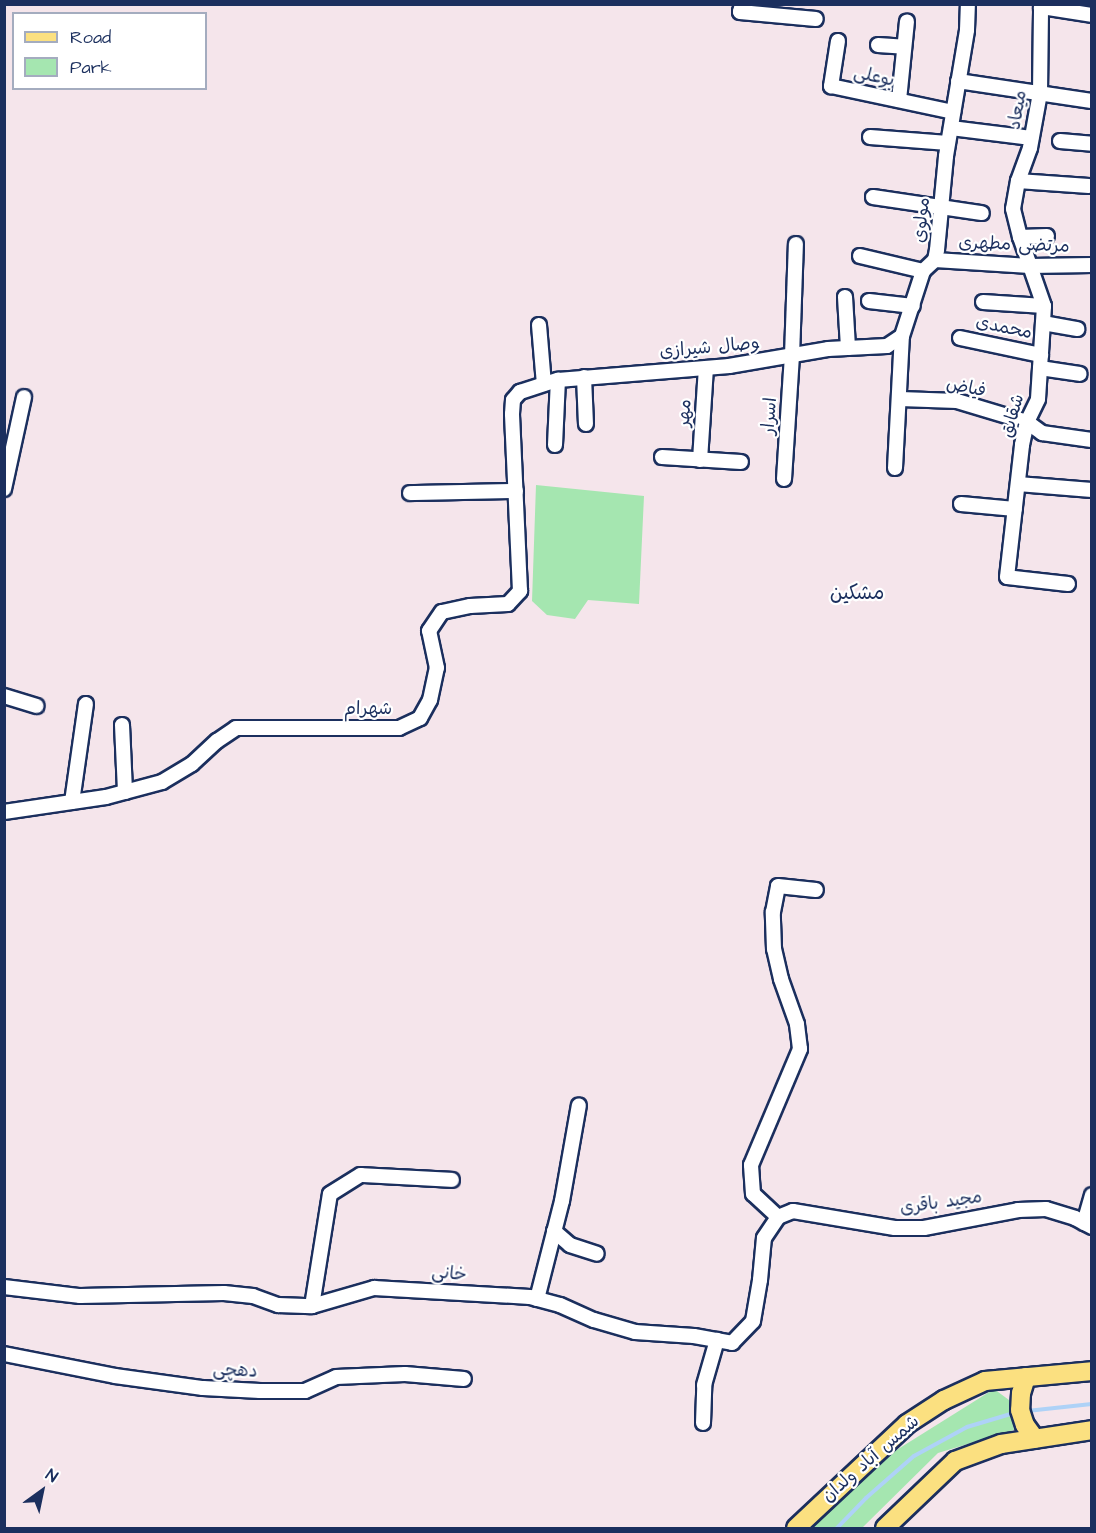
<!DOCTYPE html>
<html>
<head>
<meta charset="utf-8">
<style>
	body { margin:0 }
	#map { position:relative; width:1096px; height:1533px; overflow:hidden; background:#f5e5eb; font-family:"Architects Daughter","Playpen Sans Arabic",sans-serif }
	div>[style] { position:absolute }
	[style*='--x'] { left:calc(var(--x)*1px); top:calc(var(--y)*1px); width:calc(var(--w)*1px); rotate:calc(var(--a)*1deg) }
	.green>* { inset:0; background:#a5e6b0 }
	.stream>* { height:4px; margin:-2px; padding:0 2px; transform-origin:2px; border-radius:2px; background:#aed2f7 }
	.roads { filter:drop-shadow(2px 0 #1b2f5e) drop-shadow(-2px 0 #1b2f5e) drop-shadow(0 2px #1b2f5e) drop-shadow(0 -2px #1b2f5e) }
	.minor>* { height:14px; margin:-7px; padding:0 7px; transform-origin:7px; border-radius:7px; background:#fff }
	.major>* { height:18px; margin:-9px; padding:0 9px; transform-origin:9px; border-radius:9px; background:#fbe080 }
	span { translate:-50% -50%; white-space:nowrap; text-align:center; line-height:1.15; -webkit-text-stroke:4.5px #fff; paint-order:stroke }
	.street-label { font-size:18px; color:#1b2f5e }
	.neighbourhood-label { font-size:20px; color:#1b2f5e }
	.frame { position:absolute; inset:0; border:6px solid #1b2f5e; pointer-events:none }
	.legend { position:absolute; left:12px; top:12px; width:195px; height:78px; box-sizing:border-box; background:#fff; border:2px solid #a4acbf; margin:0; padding:8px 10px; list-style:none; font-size:18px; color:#1b2f5e }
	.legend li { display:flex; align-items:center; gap:12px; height:30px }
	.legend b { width:30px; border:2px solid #a4acbf }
	.north { position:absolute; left:12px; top:1461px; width:60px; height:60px; -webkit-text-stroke:4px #fff; paint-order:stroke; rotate:33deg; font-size:16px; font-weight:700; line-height:24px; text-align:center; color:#1b2f5e }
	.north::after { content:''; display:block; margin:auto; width:21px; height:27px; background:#1b2f5e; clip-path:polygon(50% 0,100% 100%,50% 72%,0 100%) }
</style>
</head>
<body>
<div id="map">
	<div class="green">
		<i style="clip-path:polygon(536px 485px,644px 496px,639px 604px,588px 600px,575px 619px,547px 615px,532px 601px)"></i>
		<i style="clip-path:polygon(994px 1389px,1009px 1400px,1014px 1430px,938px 1453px,862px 1528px,811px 1528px,879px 1461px)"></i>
	</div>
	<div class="stream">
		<i style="--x:1027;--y:1411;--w:65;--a:-6.1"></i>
		<i style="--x:837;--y:1528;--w:42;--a:-46"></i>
		<i style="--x:866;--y:1498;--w:64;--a:-41.2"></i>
		<i style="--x:914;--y:1456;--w:60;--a:-28.7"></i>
		<i style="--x:967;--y:1427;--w:49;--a:-16.6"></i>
	</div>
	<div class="roads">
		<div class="minor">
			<i style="--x:742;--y:4;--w:8;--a:104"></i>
			<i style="--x:740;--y:12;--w:76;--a:5.3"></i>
			<i style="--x:838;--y:41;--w:46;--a:98.8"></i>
			<i style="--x:831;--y:86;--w:125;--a:12"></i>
			<i style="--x:878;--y:45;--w:26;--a:4"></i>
			<i style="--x:958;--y:81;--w:135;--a:8.5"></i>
			<i style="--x:899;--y:100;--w:79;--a:-84.2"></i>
			<i style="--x:951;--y:128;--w:81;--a:7.1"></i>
			<i style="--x:870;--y:137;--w:78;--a:4.4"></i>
			<i style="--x:1060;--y:141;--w:32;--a:5"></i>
			<i style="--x:1018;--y:181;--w:71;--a:4"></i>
			<i style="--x:873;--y:197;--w:110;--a:8.4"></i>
			<i style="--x:1020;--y:237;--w:27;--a:-2"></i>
			<i style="--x:860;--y:256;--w:65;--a:13.4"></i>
			<i style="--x:935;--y:260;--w:95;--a:3.6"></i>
			<i style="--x:1030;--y:266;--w:62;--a:-0.9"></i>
			<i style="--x:845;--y:297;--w:51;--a:86.6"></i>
			<i style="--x:869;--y:301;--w:44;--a:6.5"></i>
			<i style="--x:983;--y:302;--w:61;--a:3.8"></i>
			<i style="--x:1043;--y:323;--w:35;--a:10"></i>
			<i style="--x:539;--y:325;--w:59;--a:85.2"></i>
			<i style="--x:960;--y:338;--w:83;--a:11.9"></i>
			<i style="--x:1040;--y:368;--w:40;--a:8.5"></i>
			<i style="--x:584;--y:377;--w:47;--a:87.6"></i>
			<i style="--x:900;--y:399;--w:57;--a:2"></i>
			<i style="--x:957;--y:401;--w:73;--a:16.7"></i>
			<i style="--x:1027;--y:422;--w:19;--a:36"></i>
			<i style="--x:1042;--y:433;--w:50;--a:8"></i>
			<i style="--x:555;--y:445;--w:65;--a:-87.4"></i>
			<i style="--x:662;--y:457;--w:79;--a:3.6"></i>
			<i style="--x:700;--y:460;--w:92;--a:-86.3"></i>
			<i style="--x:895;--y:468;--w:132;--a:-87"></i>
			<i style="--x:902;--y:336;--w:68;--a:-72.1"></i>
			<i style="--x:923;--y:271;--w:16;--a:-43"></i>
			<i style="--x:935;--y:260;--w:10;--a:-79"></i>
			<i style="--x:937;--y:250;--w:94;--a:-84.5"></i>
			<i style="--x:946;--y:156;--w:128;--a:-80.5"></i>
			<i style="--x:967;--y:30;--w:26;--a:-88"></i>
			<i style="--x:784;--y:479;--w:123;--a:-86.3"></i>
			<i style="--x:792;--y:356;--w:112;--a:-88"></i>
			<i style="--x:1018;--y:484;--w:74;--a:4.6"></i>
			<i style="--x:4;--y:489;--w:94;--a:-77.7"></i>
			<i style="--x:410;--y:493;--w:106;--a:-1.1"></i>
			<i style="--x:961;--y:504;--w:54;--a:5.3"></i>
			<i style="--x:1068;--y:584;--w:61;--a:-173.5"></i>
			<i style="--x:1007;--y:577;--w:133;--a:-83.5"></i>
			<i style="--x:1022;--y:445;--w:24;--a:-78"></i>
			<i style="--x:1027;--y:422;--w:25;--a:-64"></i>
			<i style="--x:1038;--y:399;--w:93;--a:-86.3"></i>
			<i style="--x:1044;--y:306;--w:73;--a:-109.2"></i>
			<i style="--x:1020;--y:237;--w:29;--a:-104"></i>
			<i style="--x:1013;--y:209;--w:28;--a:-80"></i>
			<i style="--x:1018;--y:181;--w:35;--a:-70"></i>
			<i style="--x:1030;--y:148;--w:56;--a:-79.7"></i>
			<i style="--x:1040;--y:93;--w:86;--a:-89.3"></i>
			<i style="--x:1041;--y:7;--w:52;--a:8.9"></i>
			<i style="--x:4;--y:696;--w:34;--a:17"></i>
			<i style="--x:122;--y:725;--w:67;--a:87.4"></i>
			<i style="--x:72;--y:802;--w:99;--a:-81.9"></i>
			<i style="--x:4;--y:812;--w:103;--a:-8.4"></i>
			<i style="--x:106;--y:797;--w:58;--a:-15"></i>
			<i style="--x:162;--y:782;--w:35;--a:-31"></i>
			<i style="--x:192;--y:764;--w:34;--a:-43"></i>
			<i style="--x:217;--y:741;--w:23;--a:-34"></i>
			<i style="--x:236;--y:728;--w:163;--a:0"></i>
			<i style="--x:399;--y:728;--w:23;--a:-25"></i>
			<i style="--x:420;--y:718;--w:21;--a:-61"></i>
			<i style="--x:430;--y:700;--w:33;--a:-78"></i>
			<i style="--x:437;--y:668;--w:38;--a:-102"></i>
			<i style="--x:429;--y:631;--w:23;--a:-56"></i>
			<i style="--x:442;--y:612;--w:29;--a:-12"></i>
			<i style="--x:470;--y:606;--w:38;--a:-3"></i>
			<i style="--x:508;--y:604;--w:18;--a:-47"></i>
			<i style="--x:520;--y:591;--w:177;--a:-92.6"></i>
			<i style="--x:512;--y:414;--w:14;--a:-86"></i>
			<i style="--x:513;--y:400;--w:11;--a:-49"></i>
			<i style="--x:520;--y:392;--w:40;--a:-18"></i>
			<i style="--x:558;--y:380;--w:172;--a:-4.7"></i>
			<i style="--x:729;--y:366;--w:100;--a:-9.7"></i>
			<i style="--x:828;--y:349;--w:59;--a:-2.9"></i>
			<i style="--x:887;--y:346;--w:18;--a:-34"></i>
			<i style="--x:778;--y:1217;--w:34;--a:-137"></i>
			<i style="--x:753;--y:1194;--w:29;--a:-94"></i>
			<i style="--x:751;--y:1165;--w:126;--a:-67.1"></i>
			<i style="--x:800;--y:1049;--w:25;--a:-97"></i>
			<i style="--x:797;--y:1024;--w:48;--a:-109.6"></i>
			<i style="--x:781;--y:979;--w:31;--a:-103"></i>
			<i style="--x:774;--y:949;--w:37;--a:-92"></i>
			<i style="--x:773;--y:912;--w:26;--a:-79"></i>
			<i style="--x:778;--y:886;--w:38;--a:6"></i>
			<i style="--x:1084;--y:1223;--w:29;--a:-74"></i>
			<i style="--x:554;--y:1231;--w:21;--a:41"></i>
			<i style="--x:570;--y:1245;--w:28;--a:18"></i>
			<i style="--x:4;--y:1287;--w:77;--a:6.8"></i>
			<i style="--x:80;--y:1296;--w:144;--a:-1.2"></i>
			<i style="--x:224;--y:1293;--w:29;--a:6"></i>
			<i style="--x:253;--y:1296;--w:27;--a:20"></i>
			<i style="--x:278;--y:1305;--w:34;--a:2"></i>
			<i style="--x:312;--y:1306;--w:65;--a:-16.2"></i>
			<i style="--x:374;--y:1288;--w:156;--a:3.3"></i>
			<i style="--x:530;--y:1297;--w:31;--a:15"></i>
			<i style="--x:560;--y:1305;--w:37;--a:24"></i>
			<i style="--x:594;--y:1320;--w:43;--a:16.3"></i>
			<i style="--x:635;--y:1332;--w:59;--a:3.9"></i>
			<i style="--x:694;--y:1336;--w:39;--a:10"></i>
			<i style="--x:732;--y:1343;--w:30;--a:-46"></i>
			<i style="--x:753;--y:1321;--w:42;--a:-80.3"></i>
			<i style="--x:760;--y:1280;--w:42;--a:-84.6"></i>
			<i style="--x:764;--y:1238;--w:25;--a:-56"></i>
			<i style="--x:778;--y:1217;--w:16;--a:-22"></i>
			<i style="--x:793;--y:1211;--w:103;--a:9.5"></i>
			<i style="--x:895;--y:1228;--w:29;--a:0"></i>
			<i style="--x:924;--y:1228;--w:96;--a:-10.8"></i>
			<i style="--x:1018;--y:1210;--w:28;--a:-2"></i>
			<i style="--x:1046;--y:1209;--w:30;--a:17"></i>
			<i style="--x:1075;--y:1218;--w:19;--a:28"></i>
			<i style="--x:537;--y:1299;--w:101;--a:-75.7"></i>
			<i style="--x:562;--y:1201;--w:97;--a:-80"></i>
			<i style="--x:312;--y:1306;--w:113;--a:-80.9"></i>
			<i style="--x:330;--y:1194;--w:36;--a:-32"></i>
			<i style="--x:361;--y:1175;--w:91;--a:3.1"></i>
			<i style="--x:4;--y:1354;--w:113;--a:11.2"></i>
			<i style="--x:115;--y:1376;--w:89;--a:7.8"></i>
			<i style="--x:203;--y:1388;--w:57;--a:3"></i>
			<i style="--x:260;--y:1391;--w:45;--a:0"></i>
			<i style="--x:305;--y:1391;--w:34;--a:-24"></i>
			<i style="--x:336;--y:1377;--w:69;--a:-2.5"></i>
			<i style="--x:405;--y:1374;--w:59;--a:4.8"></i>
			<i style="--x:703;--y:1423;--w:38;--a:-88"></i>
			<i style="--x:704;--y:1385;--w:47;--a:-73.9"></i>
		</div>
		<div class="major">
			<i style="--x:1026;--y:1377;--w:17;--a:107"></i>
			<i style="--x:1021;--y:1393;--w:17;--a:93"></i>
			<i style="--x:1020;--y:1410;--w:16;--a:72"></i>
			<i style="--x:1025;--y:1425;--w:17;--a:54"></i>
			<i style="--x:796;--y:1528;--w:152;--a:-43.1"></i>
			<i style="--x:907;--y:1424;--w:44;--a:-33"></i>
			<i style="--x:944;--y:1400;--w:45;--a:-24.9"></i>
			<i style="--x:985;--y:1381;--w:107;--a:-5.3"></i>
			<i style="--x:885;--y:1528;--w:97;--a:-43.7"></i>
			<i style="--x:955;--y:1461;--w:49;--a:-20.3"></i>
			<i style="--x:1001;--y:1444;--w:92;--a:-8.7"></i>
		</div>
	</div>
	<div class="street-label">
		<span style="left:874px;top:77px;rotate:12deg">بوعلی</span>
		<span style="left:1018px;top:110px;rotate:-80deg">میعاد</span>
		<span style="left:922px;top:220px;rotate:-84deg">مولوی</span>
		<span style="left:1014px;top:245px;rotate:2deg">مرتضی مطهری</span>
		<span style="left:1004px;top:328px;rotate:12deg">محمدی</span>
		<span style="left:710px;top:348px;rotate:-5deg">وصال شیرازی</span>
		<span style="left:966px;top:388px;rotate:11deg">فیاض</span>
		<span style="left:685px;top:413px;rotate:-86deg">مهر</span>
		<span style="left:770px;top:416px;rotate:-86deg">اسرار</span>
		<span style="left:1013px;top:416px;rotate:-74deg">شقایق</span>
		<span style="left:368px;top:709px">شهرام</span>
		<span style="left:941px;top:1203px;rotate:-8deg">مجید باقری</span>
		<span style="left:449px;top:1274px;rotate:5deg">خانی</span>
		<span style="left:235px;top:1371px;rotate:3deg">دهچی</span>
		<span style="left:871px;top:1459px;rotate:-41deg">شمس آباد ولدان</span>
	</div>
	<div class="neighbourhood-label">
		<span style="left:857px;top:593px">مشکین</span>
	</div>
	<div class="frame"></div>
	<ul class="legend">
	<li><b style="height:8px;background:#fbe080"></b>Road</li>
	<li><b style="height:16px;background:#a5e6b0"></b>Park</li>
	</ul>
	<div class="north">N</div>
</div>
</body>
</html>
